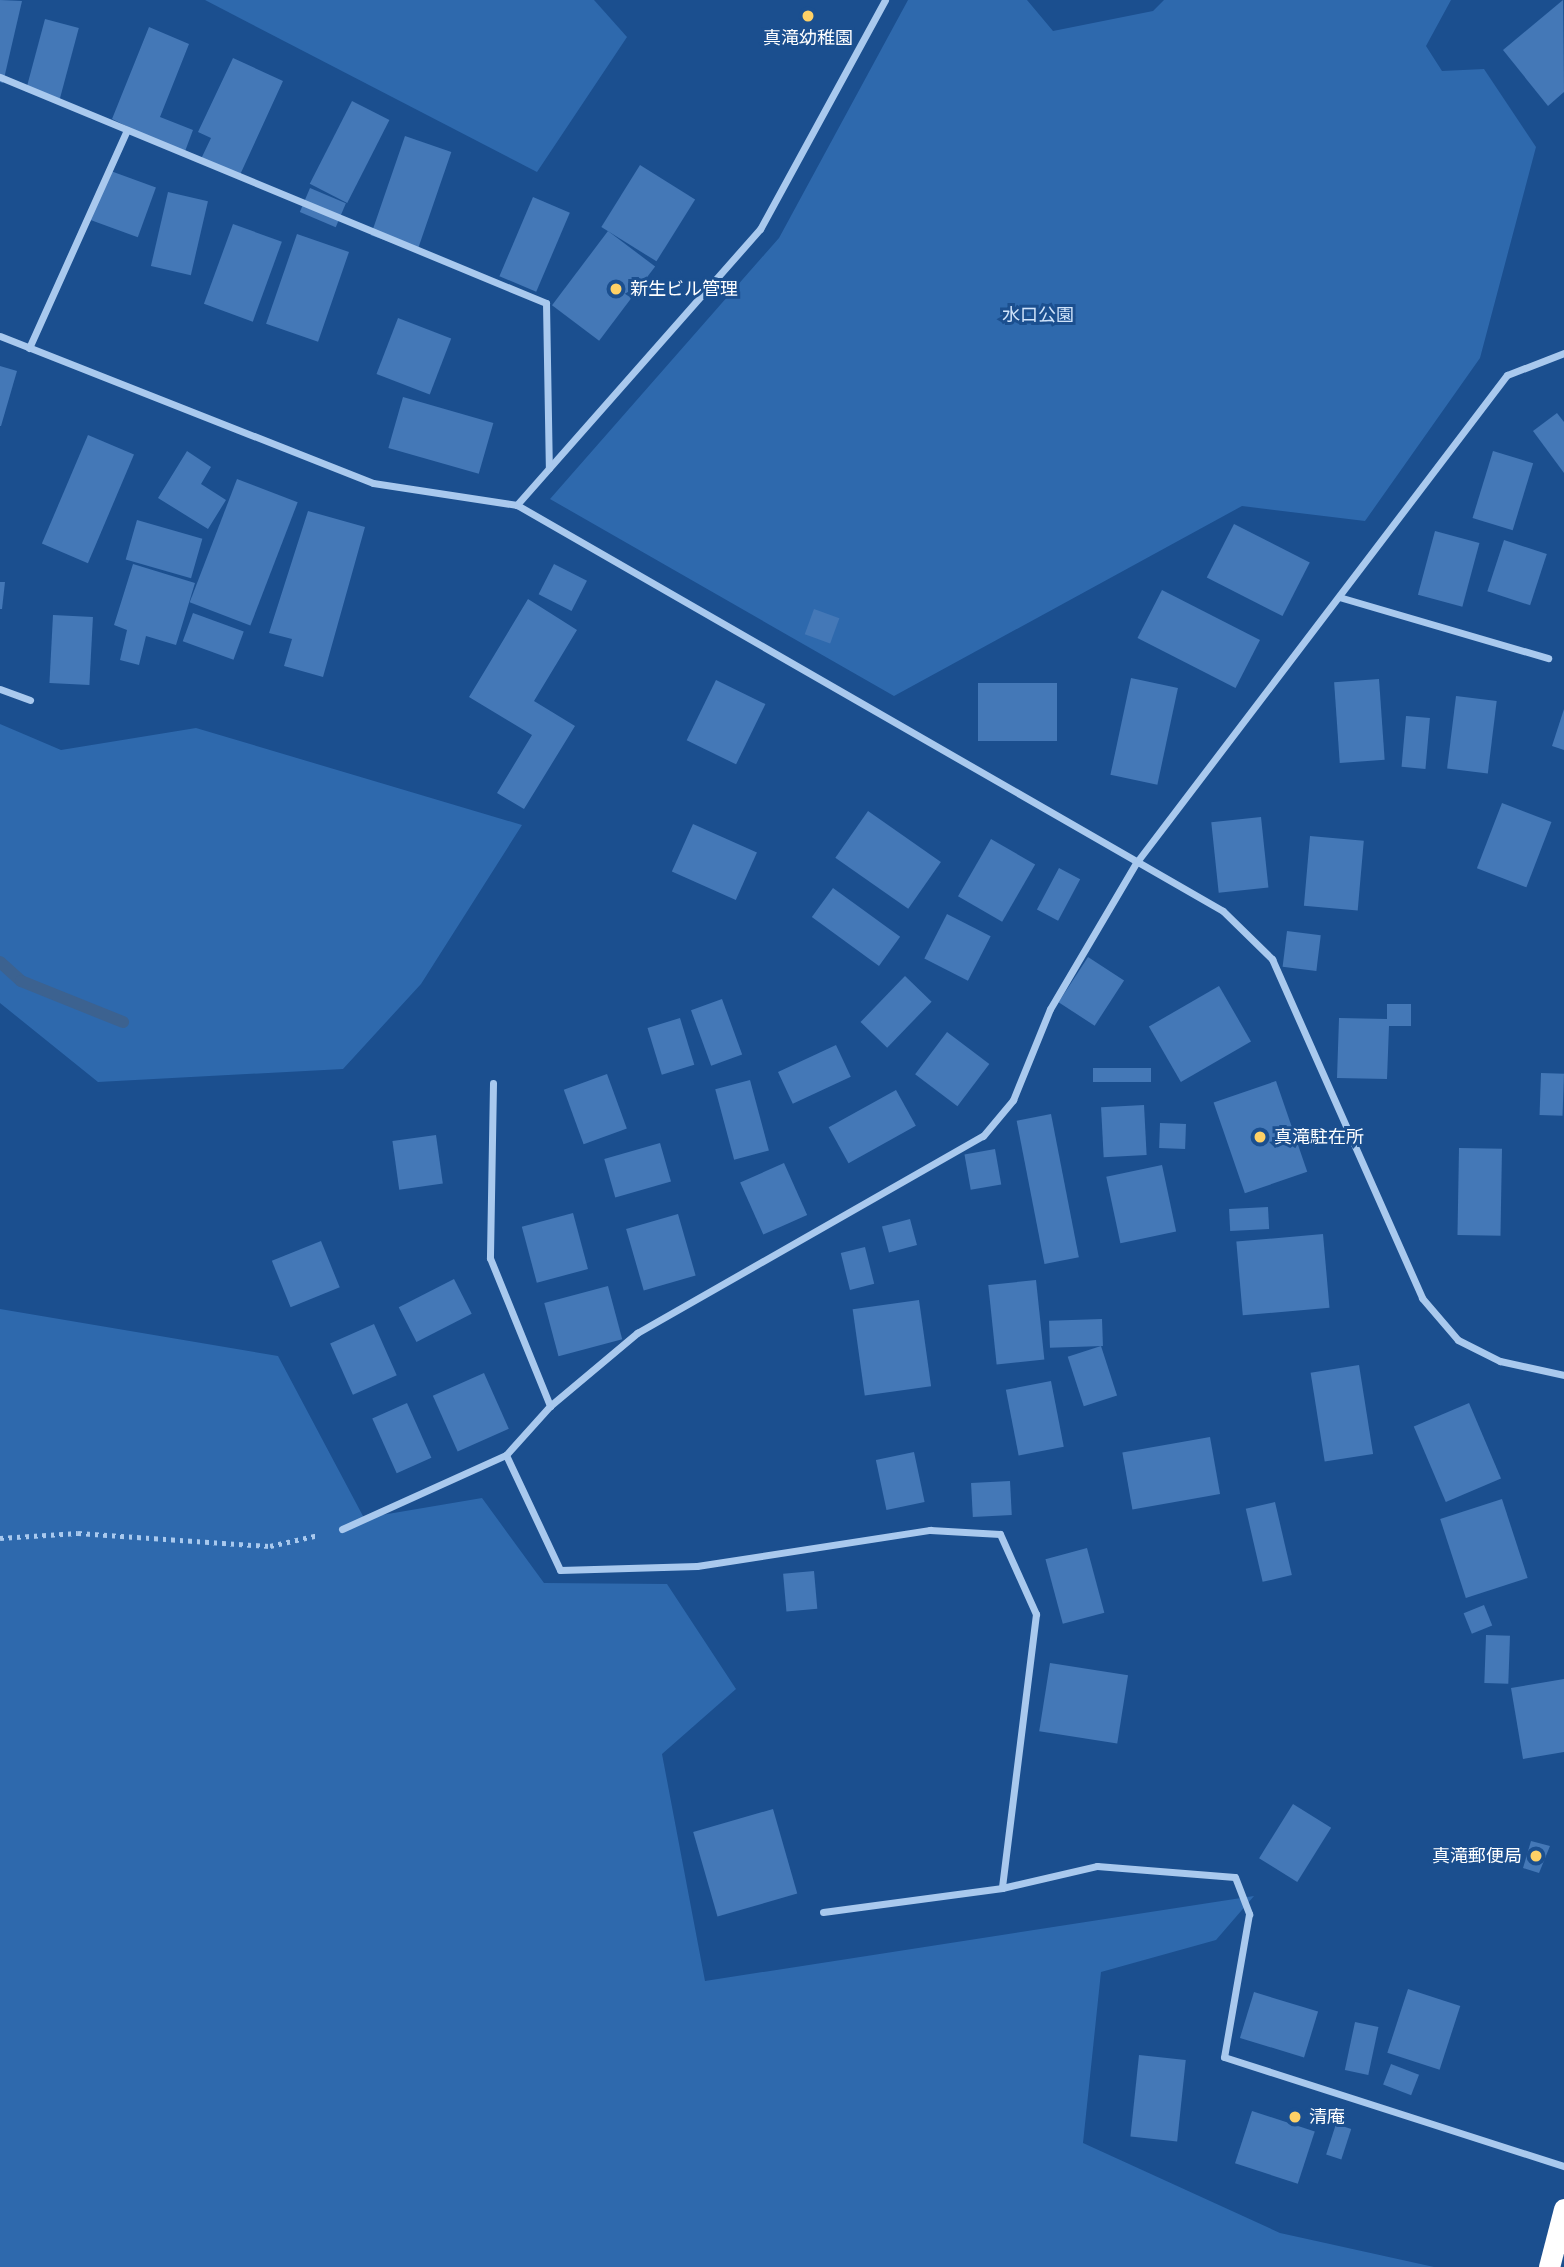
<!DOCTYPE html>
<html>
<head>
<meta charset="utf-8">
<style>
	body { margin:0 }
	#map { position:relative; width:1564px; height:2267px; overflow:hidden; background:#1b4f8f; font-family:"DM Sans","Noto Sans JP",sans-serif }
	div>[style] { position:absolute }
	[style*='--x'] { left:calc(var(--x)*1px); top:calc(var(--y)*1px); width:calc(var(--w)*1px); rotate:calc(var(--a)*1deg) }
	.green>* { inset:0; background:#2e69ad }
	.stream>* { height:12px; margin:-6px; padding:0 6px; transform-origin:6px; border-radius:6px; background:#3c6290 }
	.building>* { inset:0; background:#4478b7; transform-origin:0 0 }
	.path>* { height:4.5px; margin-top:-2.25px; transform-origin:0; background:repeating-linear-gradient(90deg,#a9c9ee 0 3.5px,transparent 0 8.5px) }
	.street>* { height:7px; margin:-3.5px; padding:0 3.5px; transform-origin:3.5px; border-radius:3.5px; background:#a9c9ee }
	.highway>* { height:21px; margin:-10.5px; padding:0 10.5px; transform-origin:10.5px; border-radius:10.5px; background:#fff }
	.dots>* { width:19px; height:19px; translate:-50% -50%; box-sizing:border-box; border:4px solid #1b4f8f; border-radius:50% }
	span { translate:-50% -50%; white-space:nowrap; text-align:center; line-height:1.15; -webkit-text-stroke:6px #1b4f8f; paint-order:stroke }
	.poi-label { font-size:18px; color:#fff }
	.left { translate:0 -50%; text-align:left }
	.right { translate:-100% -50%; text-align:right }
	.park-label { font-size:18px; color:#cfe3fa }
</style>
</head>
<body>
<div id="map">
	<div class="green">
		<i style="clip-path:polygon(205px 0,594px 0,627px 37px,537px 172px)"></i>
		<i style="clip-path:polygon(908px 0,1027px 0,1053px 31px,1153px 11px,1164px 0,1451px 0,1426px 46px,1442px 71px,1484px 69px,1536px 147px,1480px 358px,1365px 521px,1242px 506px,894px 696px,550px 499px,779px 238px)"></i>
		<i style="clip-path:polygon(0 724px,61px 750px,196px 728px,522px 825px,421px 984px,343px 1069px,98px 1082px,0 1003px)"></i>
		<i style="clip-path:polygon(0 1309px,278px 1356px,364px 1518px,482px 1498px,544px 1583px,667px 1584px,736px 1689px,662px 1754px,705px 1981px,1254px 1896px,1216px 1940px,1101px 1972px,1083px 2143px,1280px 2233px,1434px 2267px,0 2267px)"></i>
	</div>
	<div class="stream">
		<i style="--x:0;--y:962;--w:28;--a:42"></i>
		<i style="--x:21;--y:981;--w:110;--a:21.9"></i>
	</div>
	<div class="building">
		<i style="clip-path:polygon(0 0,22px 1px,3px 83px,0 82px)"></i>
		<i style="clip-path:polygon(1563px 0,1564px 92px,1548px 106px,1503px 50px)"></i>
		<i style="left:45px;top:19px;width:35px;height:75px;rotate:15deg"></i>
		<i style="clip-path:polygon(149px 27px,189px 44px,160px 117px,193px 130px,184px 154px,112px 119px)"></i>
		<i style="clip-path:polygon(233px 58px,283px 81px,239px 177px,201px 159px,211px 138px,198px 132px)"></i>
		<i style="left:352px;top:101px;width:42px;height:93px;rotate:27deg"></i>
		<i style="left:405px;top:136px;width:49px;height:105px;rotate:19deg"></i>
		<i style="left:640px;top:165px;width:65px;height:73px;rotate:32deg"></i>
		<i style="left:108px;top:170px;width:51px;height:53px;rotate:20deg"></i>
		<i style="left:310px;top:188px;width:39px;height:26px;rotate:23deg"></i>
		<i style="left:168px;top:192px;width:41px;height:76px;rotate:13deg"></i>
		<i style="left:533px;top:197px;width:40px;height:86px;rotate:23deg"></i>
		<i style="left:233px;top:224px;width:52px;height:85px;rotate:20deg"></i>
		<i style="left:608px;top:231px;width:59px;height:93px;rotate:37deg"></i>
		<i style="left:297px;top:234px;width:55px;height:95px;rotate:19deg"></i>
		<i style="left:398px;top:318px;width:57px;height:60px;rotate:21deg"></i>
		<i style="clip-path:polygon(0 366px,17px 371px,1px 426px,0 426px)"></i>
		<i style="left:403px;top:397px;width:94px;height:53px;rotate:16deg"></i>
		<i style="clip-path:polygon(1557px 413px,1564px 422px,1564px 473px,1533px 431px)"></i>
		<i style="left:88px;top:435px;width:50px;height:118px;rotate:23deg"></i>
		<i style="clip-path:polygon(187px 451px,211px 467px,201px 484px,226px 500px,208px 529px,158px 498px)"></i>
		<i style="left:1493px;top:451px;width:42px;height:70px;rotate:17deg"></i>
		<i style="left:237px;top:479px;width:65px;height:132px;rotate:21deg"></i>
		<i style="clip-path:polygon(308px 511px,365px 527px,323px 677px,284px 666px,292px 639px,269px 633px)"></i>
		<i style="left:137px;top:520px;width:68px;height:41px;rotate:16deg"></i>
		<i style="left:1234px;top:524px;width:85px;height:60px;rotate:27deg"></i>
		<i style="left:1435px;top:531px;width:46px;height:66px;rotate:15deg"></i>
		<i style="left:1504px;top:540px;width:45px;height:54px;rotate:18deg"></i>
		<i style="clip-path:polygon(133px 564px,195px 583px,176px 645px,146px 636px,139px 665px,120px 660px,127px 630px,114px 625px)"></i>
		<i style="left:554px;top:564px;width:37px;height:34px;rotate:27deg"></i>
		<i style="clip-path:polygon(0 582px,5px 582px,2px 609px,0 609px)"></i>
		<i style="left:1162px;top:590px;width:110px;height:54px;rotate:27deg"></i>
		<i style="clip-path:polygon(528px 599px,577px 630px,534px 701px,575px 726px,524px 809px,497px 793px,532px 735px,469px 697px)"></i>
		<i style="left:814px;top:609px;width:27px;height:27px;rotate:20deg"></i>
		<i style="left:193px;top:613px;width:54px;height:30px;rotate:20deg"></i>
		<i style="left:53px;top:615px;width:40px;height:68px;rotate:3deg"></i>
		<i style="left:1131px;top:678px;width:48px;height:99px;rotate:12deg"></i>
		<i style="left:1379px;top:679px;width:81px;height:45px;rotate:86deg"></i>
		<i style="left:716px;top:680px;width:55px;height:67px;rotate:26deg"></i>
		<i style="left:978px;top:683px;width:79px;height:58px"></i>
		<i style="left:1456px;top:696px;width:41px;height:73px;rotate:7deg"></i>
		<i style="clip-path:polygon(1564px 709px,1564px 750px,1552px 746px)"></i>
		<i style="left:1406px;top:716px;width:24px;height:51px;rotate:5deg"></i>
		<i style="left:1502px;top:803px;width:53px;height:70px;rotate:21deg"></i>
		<i style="left:868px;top:811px;width:89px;height:57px;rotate:35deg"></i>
		<i style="left:1261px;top:817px;width:71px;height:50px;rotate:84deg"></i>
		<i style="left:693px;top:824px;width:70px;height:52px;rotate:24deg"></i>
		<i style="left:1310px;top:836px;width:54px;height:70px;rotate:5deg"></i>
		<i style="left:991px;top:839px;width:51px;height:66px;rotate:30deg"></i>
		<i style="left:1059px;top:868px;width:24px;height:47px;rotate:28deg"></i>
		<i style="left:833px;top:888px;width:83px;height:36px;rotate:36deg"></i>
		<i style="left:947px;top:914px;width:49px;height:50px;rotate:27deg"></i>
		<i style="left:1287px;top:931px;width:34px;height:36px;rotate:7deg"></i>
		<i style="left:1088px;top:957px;width:43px;height:54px;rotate:33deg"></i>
		<i style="left:905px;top:976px;width:37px;height:64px;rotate:44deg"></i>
		<i style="left:1219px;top:986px;width:64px;height:81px;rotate:60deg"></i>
		<i style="left:722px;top:999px;width:59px;height:33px;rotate:70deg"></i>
		<i style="clip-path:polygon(1387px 1004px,1411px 1004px,1411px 1026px,1389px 1026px,1387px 1079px,1337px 1078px,1339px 1018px,1387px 1019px)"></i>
		<i style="left:680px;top:1018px;width:49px;height:34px;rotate:73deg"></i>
		<i style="left:947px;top:1032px;width:53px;height:53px;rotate:37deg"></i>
		<i style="left:836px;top:1045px;width:35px;height:64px;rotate:65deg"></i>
		<i style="left:1151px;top:1068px;width:14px;height:58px;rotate:90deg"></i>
		<i style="left:1541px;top:1073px;width:23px;height:42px;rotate:2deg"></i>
		<i style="left:607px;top:1074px;width:58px;height:46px;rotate:70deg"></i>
		<i style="left:750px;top:1080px;width:73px;height:36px;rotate:75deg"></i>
		<i style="left:1276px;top:1081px;width:96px;height:66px;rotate:71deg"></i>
		<i style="left:896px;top:1090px;width:41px;height:77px;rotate:61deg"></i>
		<i style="left:1144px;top:1105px;width:50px;height:43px;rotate:87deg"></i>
		<i style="left:1051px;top:1114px;width:146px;height:35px;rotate:79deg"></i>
		<i style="left:1160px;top:1123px;width:26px;height:25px;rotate:2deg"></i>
		<i style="left:436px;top:1135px;width:49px;height:44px;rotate:82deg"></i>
		<i style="left:660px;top:1143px;width:40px;height:58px;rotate:74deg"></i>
		<i style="left:1459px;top:1148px;width:43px;height:87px;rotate:1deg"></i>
		<i style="left:995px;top:1149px;width:36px;height:31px;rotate:80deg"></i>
		<i style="left:784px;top:1163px;width:57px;height:48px;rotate:66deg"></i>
		<i style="left:1162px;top:1165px;width:68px;height:57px;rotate:78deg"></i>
		<i style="left:1268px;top:1207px;width:22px;height:39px;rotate:87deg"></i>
		<i style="left:573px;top:1213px;width:58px;height:53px;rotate:75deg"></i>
		<i style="left:678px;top:1214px;width:64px;height:54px;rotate:74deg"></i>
		<i style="left:910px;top:1219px;width:27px;height:29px;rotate:75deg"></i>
		<i style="left:1323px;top:1234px;width:74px;height:87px;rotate:85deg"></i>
		<i style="left:321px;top:1241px;width:50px;height:53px;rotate:68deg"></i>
		<i style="left:865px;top:1247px;width:38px;height:25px;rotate:76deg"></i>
		<i style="left:454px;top:1279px;width:39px;height:62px;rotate:63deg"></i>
		<i style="left:1036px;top:1280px;width:80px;height:48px;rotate:84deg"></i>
		<i style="left:608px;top:1286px;width:55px;height:66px;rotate:75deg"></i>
		<i style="left:919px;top:1300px;width:87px;height:67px;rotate:82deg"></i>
		<i style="left:1102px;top:1319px;width:27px;height:53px;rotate:88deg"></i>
		<i style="left:374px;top:1324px;width:56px;height:48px;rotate:66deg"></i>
		<i style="left:1101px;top:1346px;width:52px;height:35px;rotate:72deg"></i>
		<i style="left:1359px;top:1365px;width:90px;height:49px;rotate:81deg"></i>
		<i style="left:484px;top:1373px;width:61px;height:56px;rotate:66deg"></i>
		<i style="left:1051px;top:1381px;width:67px;height:46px;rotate:79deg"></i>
		<i style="left:407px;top:1403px;width:60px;height:38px;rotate:66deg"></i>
		<i style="left:1469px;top:1403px;width:82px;height:60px;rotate:67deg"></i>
		<i style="left:1210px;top:1437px;width:58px;height:89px;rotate:80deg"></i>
		<i style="left:914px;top:1452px;width:51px;height:39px;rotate:78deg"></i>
		<i style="left:1010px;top:1481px;width:34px;height:39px;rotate:87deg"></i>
		<i style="left:1502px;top:1499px;width:83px;height:65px;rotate:72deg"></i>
		<i style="left:1275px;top:1502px;width:75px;height:30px;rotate:77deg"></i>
		<i style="left:1087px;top:1548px;width:67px;height:43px;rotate:75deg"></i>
		<i style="left:814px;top:1571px;width:38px;height:31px;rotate:85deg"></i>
		<i style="left:1484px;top:1605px;width:22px;height:22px;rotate:68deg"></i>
		<i style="left:1486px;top:1635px;width:24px;height:48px;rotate:2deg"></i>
		<i style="left:1050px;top:1663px;width:79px;height:69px;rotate:9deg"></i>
		<i style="clip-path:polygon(1564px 1679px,1564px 1752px,1523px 1759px,1511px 1688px)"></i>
		<i style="left:1293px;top:1804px;width:45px;height:64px;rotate:32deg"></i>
		<i style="left:773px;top:1809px;width:88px;height:83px;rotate:74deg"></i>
		<i style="clip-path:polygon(1531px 1841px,1550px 1846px,1539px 1873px,1523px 1868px)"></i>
		<i style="left:1408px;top:1989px;width:55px;height:67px;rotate:18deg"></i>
		<i style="left:1254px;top:1992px;width:67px;height:48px;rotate:17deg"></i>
		<i style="left:1355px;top:2022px;width:24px;height:49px;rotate:12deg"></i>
		<i style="left:1139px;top:2055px;width:47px;height:82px;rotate:6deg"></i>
		<i style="left:1391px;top:2064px;width:30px;height:22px;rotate:21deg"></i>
		<i style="left:1252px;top:2111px;width:66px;height:55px;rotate:18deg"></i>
		<i style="left:1336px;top:2124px;width:16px;height:32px;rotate:18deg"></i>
	</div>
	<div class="path">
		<i style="--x:0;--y:1538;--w:78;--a:-3.7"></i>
		<i style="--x:78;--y:1533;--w:192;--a:3.9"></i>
		<i style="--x:270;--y:1546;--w:50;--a:-12.7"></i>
	</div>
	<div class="street">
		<i style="--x:885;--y:0;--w:261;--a:118.6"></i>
		<i style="--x:760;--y:229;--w:368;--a:131.4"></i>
		<i style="--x:517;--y:505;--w:814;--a:29.9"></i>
		<i style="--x:1223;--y:911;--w:69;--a:44.4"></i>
		<i style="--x:1272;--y:959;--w:371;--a:66.1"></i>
		<i style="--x:1422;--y:1298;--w:55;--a:49.4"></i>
		<i style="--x:1458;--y:1340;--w:47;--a:26.6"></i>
		<i style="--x:1500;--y:1361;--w:66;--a:12.3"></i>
		<i style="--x:0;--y:77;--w:591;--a:22.49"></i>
		<i style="--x:546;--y:303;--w:165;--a:89"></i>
		<i style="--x:0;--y:336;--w:401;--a:21.5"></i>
		<i style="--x:373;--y:483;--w:146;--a:8.7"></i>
		<i style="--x:29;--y:348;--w:239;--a:-65.8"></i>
		<i style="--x:1339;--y:597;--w:218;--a:16.3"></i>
		<i style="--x:0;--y:689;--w:32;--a:20"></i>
		<i style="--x:493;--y:1083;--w:175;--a:91"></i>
		<i style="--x:490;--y:1258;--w:160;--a:67.9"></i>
		<i style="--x:506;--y:1455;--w:127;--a:64.8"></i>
		<i style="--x:560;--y:1570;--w:137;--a:-1.7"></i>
		<i style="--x:697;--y:1566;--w:236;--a:-8.8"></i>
		<i style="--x:930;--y:1530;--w:70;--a:3.3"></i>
		<i style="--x:1000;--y:1534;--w:88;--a:65.8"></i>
		<i style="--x:1036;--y:1614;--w:276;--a:97.1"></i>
		<i style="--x:1002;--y:1888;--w:98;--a:-13"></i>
		<i style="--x:1097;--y:1866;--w:138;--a:4.6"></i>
		<i style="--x:1235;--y:1877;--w:40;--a:69"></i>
		<i style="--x:1249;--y:1914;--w:145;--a:99.9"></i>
		<i style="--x:1224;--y:2057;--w:357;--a:17.8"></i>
		<i style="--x:342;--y:1529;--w:180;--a:-24.3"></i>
		<i style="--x:506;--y:1455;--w:66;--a:-48.1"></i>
		<i style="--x:550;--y:1406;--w:114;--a:-40"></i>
		<i style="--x:637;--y:1333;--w:398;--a:-29.7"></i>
		<i style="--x:983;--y:1136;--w:47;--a:-50.2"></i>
		<i style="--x:1013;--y:1100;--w:98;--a:-67.9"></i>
		<i style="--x:1050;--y:1009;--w:169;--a:-59.5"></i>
		<i style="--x:1136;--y:863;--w:613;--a:-52.76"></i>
		<i style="--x:1507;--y:375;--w:61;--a:-21.1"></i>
		<i style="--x:823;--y:1912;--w:181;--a:-7.6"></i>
	</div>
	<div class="highway">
		<i style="--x:1549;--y:2267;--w:60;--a:-75.5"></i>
	</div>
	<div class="dots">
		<i style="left:808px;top:16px;background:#ffd166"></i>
		<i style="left:616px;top:289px;background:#ffd166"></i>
		<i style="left:1260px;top:1137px;background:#ffd166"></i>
		<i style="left:1536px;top:1856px;background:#ffd166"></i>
		<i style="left:1295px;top:2117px;background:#ffd166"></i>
	</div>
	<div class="poi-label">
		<span style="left:808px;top:38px">真滝幼稚園</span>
		<span class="left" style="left:630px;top:289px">新生ビル管理</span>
		<span class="left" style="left:1274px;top:1137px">真滝駐在所</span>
		<span class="right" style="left:1522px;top:1856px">真滝郵便局</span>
		<span class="left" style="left:1309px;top:2117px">清庵</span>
	</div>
	<div class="park-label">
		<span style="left:1038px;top:315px">水口公園</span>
	</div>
</div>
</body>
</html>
